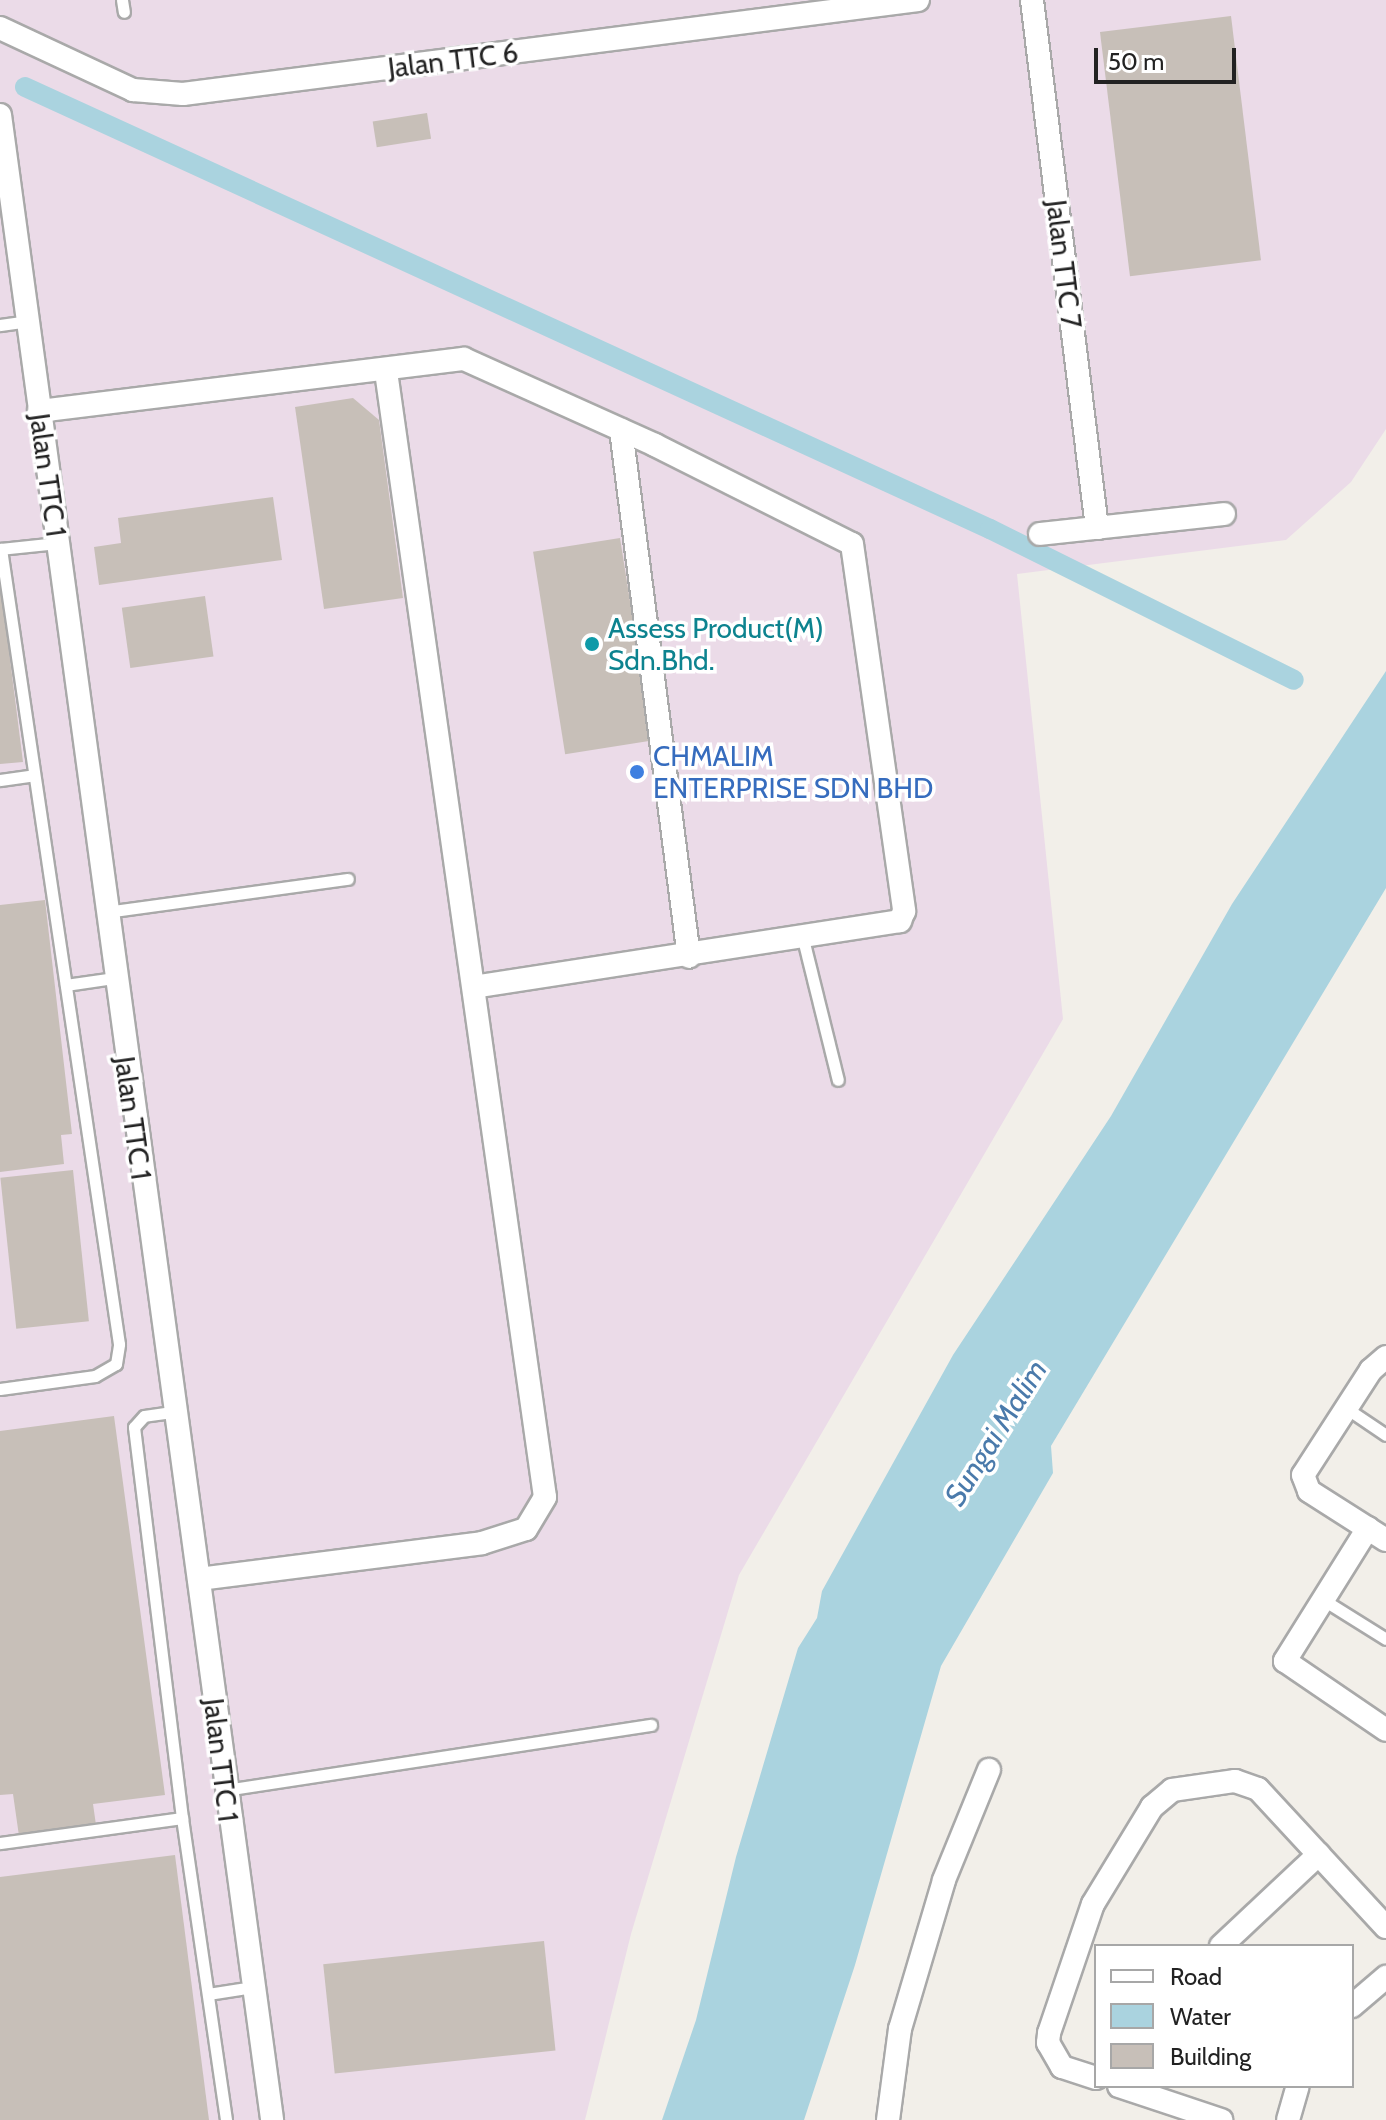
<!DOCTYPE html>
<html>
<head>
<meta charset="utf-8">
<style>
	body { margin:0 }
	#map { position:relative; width:1386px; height:2120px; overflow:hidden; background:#f2efe9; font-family:Cabin,sans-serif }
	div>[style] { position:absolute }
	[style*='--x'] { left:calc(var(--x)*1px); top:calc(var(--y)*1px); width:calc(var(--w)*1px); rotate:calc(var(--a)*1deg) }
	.industrial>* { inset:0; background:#ebdbe8 }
	.water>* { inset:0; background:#aad3df }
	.canal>* { height:20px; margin:-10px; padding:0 10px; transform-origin:10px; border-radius:10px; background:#aad3df }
	.building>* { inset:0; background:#c7bfb8; transform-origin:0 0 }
	.roads { filter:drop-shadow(2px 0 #a9a9a9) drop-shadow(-2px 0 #a9a9a9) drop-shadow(0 2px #a9a9a9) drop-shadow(0 -2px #a9a9a9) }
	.lane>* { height:11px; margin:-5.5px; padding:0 5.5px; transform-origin:5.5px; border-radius:5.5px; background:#fff }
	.street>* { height:22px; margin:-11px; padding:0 11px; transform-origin:11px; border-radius:11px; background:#fff }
	.dots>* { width:22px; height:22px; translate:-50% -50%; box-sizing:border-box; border:4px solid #fff; border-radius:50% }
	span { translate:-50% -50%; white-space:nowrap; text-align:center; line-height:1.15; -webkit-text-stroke:7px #fff; paint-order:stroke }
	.street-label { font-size:28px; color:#222 }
	.culture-label { font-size:28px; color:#0d838f }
	.left { translate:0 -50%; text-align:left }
	.shop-label { font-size:28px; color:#366cbe }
	.water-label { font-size:30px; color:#4a7aab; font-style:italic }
	.legend { position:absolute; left:1094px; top:1944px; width:260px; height:144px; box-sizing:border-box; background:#fff; border:2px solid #a7a7a7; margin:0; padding:10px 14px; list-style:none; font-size:24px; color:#222 }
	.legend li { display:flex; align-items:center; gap:16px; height:40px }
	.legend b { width:40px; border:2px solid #a7a7a7 }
	.scale { position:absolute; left:1094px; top:48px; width:142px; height:36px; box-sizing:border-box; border:4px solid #222; border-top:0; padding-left:10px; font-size:24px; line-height:28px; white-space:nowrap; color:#222; -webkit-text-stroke:6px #fff; paint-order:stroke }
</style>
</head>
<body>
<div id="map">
	<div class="industrial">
		<i style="clip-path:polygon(0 0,1386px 0,1386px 429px,1351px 482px,1286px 540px,1017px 574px,1063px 1019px,739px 1575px,631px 1934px,585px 2120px,0 2120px)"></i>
	</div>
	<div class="water">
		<i style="clip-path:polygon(1386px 671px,1386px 888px,1051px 1446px,1053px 1473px,941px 1666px,855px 1965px,804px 2120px,662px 2120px,696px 2020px,736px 1857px,798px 1648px,817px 1618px,822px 1591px,953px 1355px,1111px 1116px,1232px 904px)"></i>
	</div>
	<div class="canal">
		<i style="--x:25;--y:87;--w:1061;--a:24.61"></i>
		<i style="--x:990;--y:529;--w:339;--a:26.4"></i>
	</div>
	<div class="building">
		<i style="left:1231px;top:16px;width:246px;height:132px;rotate:83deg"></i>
		<i style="left:427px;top:113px;width:26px;height:55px;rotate:81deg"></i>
		<i style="clip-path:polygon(353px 398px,379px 420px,403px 598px,324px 609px,295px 407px)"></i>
		<i style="clip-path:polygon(273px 497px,282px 560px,99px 585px,94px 547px,121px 543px,118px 518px)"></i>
		<i style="left:620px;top:538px;width:205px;height:88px;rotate:81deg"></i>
		<i style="clip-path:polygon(0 580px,23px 762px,0 764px)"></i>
		<i style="left:205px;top:596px;width:61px;height:84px;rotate:82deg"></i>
		<i style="clip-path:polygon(45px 900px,72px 1134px,61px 1135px,64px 1164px,0 1172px,0 905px)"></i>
		<i style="left:73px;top:1170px;width:152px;height:73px;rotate:84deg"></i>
		<i style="clip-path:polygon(114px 1416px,165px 1795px,93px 1804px,96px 1825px,19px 1836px,13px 1794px,0 1795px,0 1431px)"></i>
		<i style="clip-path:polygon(175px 1855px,209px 2120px,0 2120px,0 1877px)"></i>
		<i style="left:544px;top:1941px;width:110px;height:222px;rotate:84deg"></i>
	</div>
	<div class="roads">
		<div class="lane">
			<i style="--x:122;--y:0;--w:12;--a:81"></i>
			<i style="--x:0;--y:325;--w:27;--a:-8"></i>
			<i style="--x:0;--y:549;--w:57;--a:-6"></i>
			<i style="--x:0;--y:780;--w:34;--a:-8"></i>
			<i style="--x:106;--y:912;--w:244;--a:-7.8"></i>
			<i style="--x:803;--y:939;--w:145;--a:76.1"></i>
			<i style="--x:66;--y:985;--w:49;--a:-8.3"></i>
			<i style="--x:0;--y:1389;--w:96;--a:-7.8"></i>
			<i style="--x:95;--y:1376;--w:24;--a:-30"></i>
			<i style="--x:116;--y:1364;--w:20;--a:-81"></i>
			<i style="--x:119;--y:1344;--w:804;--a:-98.44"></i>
			<i style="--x:1346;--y:1408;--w:48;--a:34"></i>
			<i style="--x:172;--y:1412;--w:28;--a:172"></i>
			<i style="--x:144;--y:1416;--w:15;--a:132"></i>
			<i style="--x:134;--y:1427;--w:394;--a:83"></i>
			<i style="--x:1322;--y:1599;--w:75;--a:32"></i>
			<i style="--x:225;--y:1790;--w:431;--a:-8.7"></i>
			<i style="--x:0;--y:1843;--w:184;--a:-7.8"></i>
			<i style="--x:182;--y:1818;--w:305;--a:81.7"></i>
			<i style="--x:208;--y:1994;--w:46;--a:-8.8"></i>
		</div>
		<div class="street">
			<i style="--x:1032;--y:0;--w:532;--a:82.98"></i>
			<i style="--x:0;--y:28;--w:147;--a:25"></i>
			<i style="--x:133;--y:90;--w:50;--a:4.6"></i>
			<i style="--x:183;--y:94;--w:741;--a:-7.29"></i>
			<i style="--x:0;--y:115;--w:2023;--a:82.27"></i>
			<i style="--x:39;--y:411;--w:428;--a:-7"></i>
			<i style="--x:464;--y:359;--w:209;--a:24.2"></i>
			<i style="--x:655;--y:445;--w:220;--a:26.7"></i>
			<i style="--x:852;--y:544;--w:371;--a:81.9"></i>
			<i style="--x:904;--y:911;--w:11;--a:112"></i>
			<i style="--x:900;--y:921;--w:430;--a:171.2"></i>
			<i style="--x:621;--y:430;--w:531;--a:82.65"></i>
			<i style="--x:1040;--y:534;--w:185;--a:-6.2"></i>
			<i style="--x:1386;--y:1357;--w:20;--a:139"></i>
			<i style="--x:1371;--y:1370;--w:125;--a:122.9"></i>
			<i style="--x:1303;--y:1475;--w:17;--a:69"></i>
			<i style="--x:1309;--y:1491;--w:91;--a:32.5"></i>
			<i style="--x:1368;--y:1528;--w:157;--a:122"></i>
			<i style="--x:1285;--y:1661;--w:122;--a:34.3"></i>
			<i style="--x:199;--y:1579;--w:285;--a:-7.2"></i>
			<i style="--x:482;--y:1543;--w:46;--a:-17.7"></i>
			<i style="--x:526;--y:1529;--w:37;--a:-59"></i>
			<i style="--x:545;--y:1497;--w:1137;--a:-98.04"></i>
			<i style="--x:1221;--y:1946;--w:134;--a:-43.2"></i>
			<i style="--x:1352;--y:2006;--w:45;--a:-40.5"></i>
			<i style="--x:1096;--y:2078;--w:36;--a:-162"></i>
			<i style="--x:1062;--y:2067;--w:28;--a:-120"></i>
			<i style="--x:1048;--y:2043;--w:10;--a:-84"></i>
			<i style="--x:1049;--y:2033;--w:136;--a:-71.2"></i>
			<i style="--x:1093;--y:1904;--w:114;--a:-58.7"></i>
			<i style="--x:1152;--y:1807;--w:26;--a:-40"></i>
			<i style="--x:1172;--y:1790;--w:64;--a:-8.1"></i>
			<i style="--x:1235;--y:1781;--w:24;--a:19"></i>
			<i style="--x:1258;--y:1789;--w:188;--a:47.2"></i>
			<i style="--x:1119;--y:2086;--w:108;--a:18.4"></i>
			<i style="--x:888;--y:2120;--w:92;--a:-82.5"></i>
			<i style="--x:900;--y:2029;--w:155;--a:-73.5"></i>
			<i style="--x:944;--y:1880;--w:119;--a:-67.8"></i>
			<i style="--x:1288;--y:2120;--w:35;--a:-74"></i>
		</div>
	</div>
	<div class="dots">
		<i style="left:592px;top:644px;background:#0f9aa8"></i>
		<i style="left:637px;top:772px;background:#3f7fe0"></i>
	</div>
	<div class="street-label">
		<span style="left:453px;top:60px;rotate:-7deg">Jalan TTC 6</span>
		<span style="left:1064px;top:264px;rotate:83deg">Jalan TTC 7</span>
		<span style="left:48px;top:475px;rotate:82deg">Jalan TTC 1</span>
		<span style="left:133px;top:1118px;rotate:82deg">Jalan TTC 1</span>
		<span style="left:221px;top:1760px;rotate:83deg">Jalan TTC 1</span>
	</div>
	<div class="culture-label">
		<span class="left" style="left:608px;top:644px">Assess Product(M)<br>Sdn.Bhd.</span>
	</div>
	<div class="shop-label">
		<span class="left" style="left:653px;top:772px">CHMALIM<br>ENTERPRISE SDN BHD</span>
	</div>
	<div class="water-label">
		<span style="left:996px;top:1433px;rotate:-58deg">Sungai Malim</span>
	</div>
	<ul class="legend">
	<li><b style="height:10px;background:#fff"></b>Road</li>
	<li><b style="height:22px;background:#aad3df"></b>Water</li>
	<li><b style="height:22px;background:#c7bfb8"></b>Building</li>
	</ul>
	<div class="scale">50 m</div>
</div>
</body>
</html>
